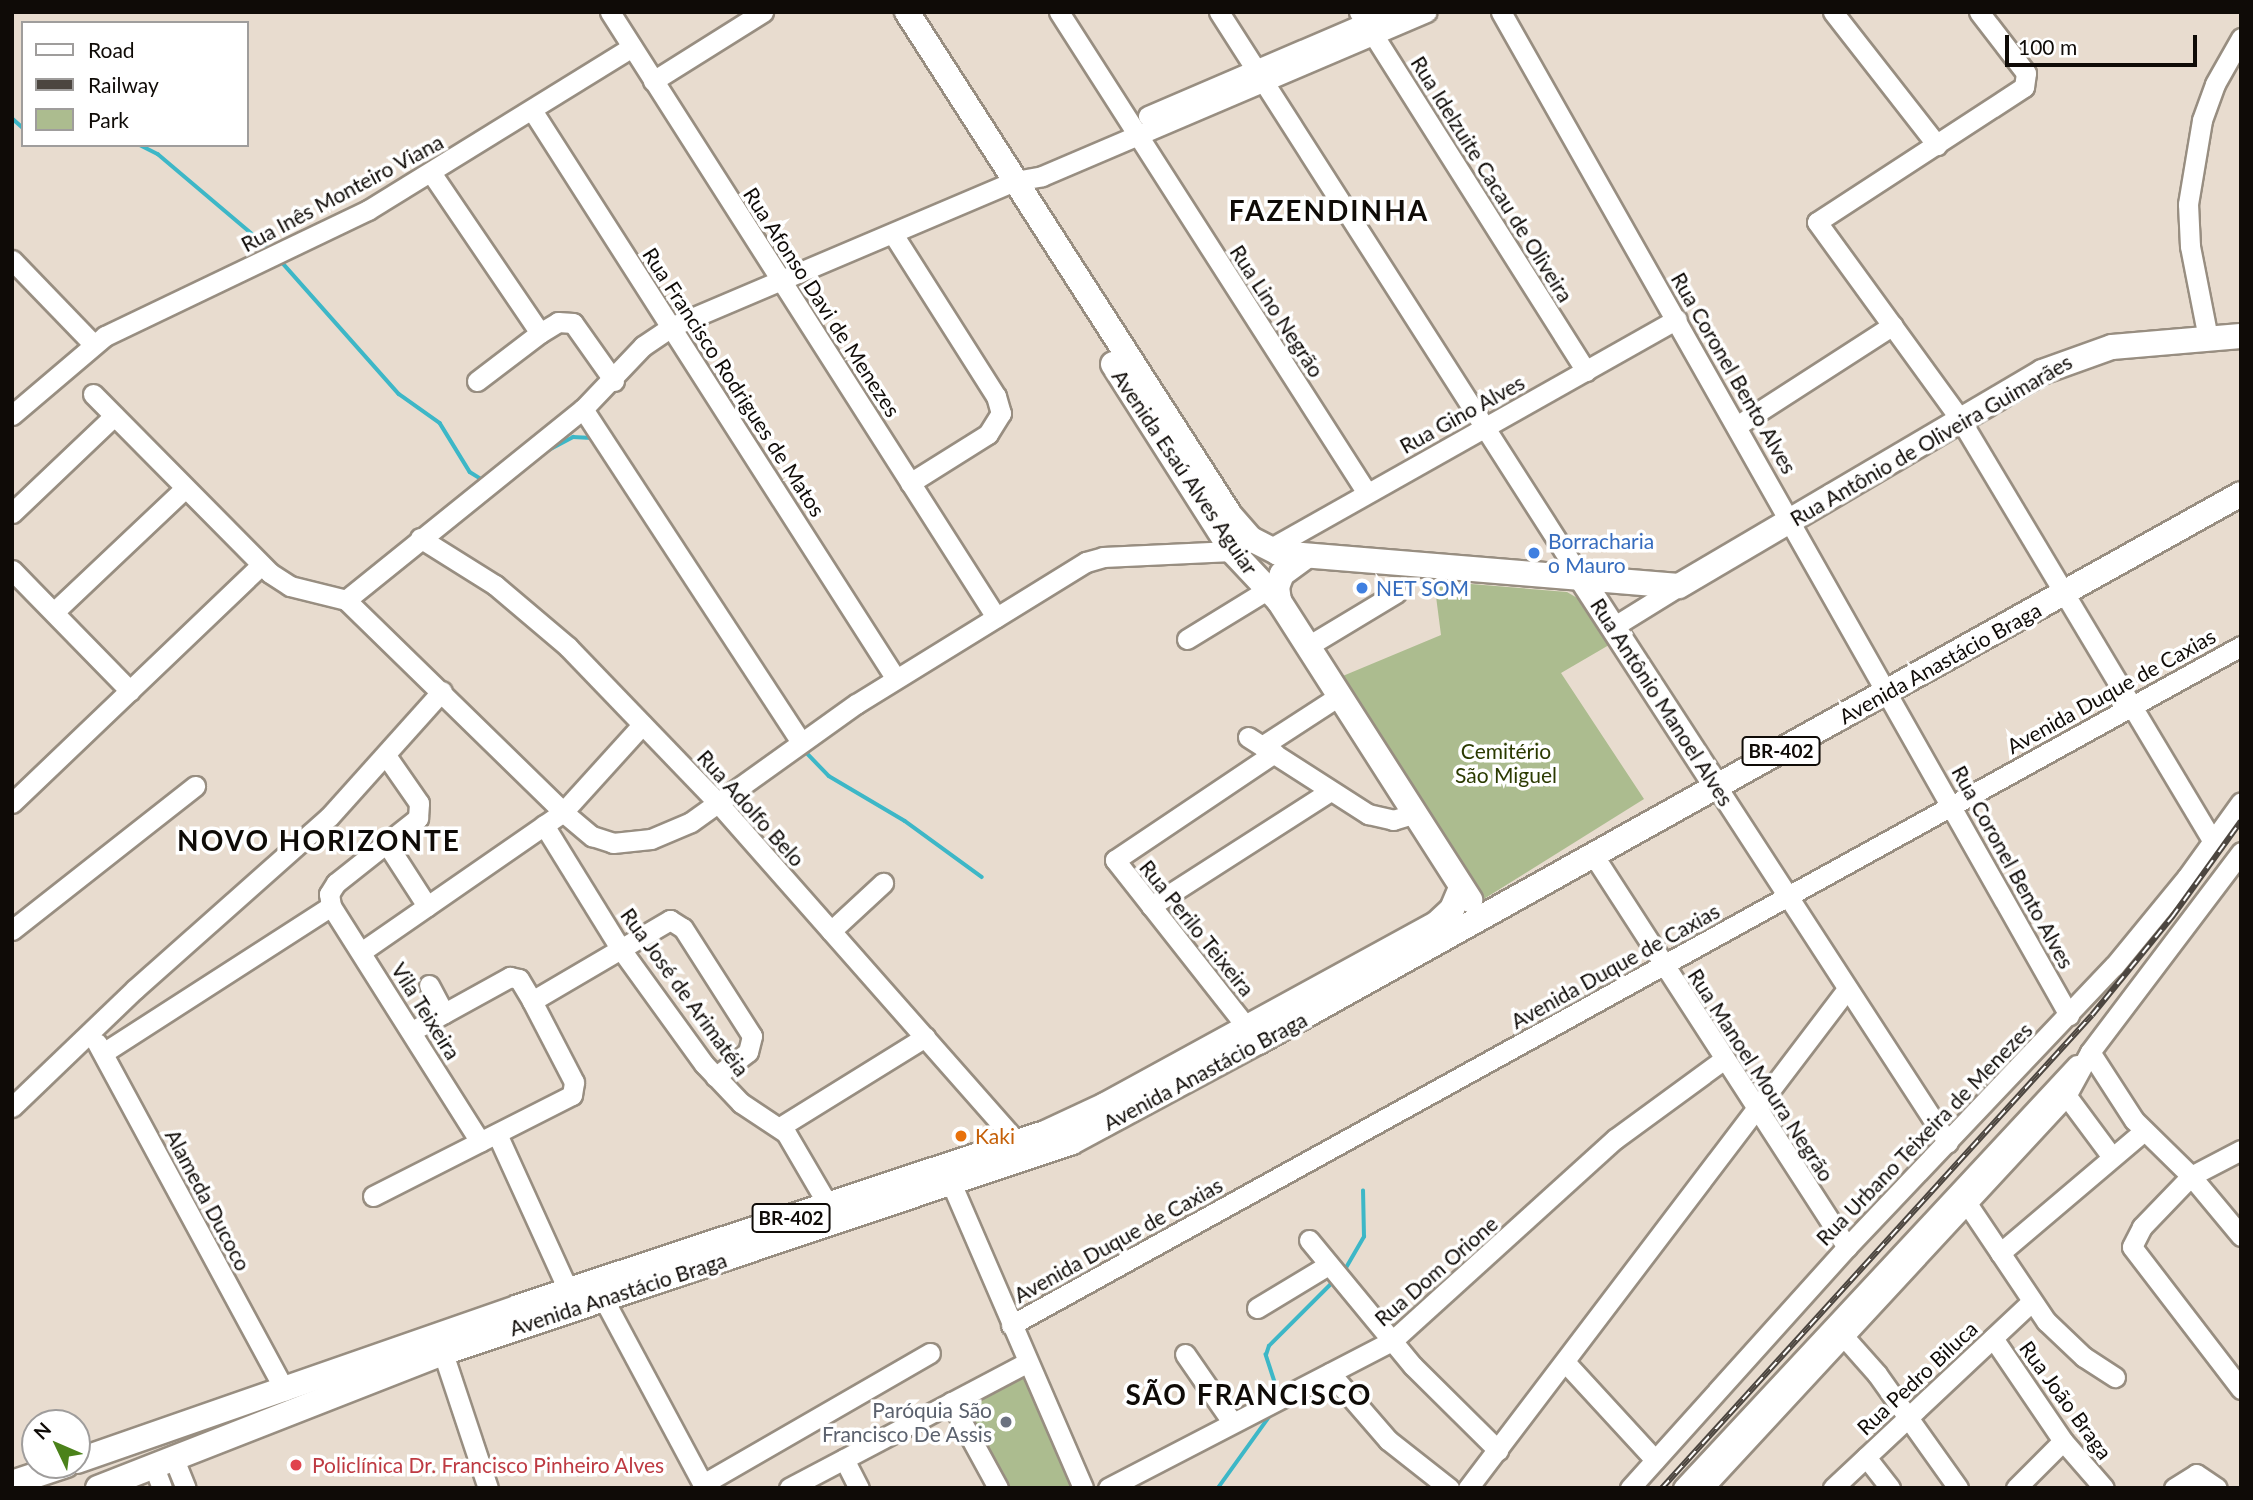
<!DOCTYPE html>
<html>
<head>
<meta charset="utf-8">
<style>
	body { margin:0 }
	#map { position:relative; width:2253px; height:1500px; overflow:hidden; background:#e8dccf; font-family:Lato,sans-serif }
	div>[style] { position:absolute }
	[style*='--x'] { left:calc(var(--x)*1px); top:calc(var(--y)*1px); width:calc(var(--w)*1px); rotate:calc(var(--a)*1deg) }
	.green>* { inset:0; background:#acbc8f }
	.stream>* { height:3.5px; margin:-1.75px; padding:0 1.75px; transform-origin:1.75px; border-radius:1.75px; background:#3db7c7 }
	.roads { filter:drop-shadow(2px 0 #988e81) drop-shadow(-2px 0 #988e81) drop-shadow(0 2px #988e81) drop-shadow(0 -2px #988e81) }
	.minor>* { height:19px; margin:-9.5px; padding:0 9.5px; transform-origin:9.5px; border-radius:9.5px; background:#fff }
	.major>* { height:24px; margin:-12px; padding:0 12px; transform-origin:12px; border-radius:12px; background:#fff }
	.rail>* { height:6px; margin-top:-3px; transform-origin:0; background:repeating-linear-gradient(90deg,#fff 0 10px,#4c4640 0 20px); box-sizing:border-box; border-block:2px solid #4c4640 }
	.dots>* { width:19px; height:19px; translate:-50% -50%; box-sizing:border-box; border:4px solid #fff; border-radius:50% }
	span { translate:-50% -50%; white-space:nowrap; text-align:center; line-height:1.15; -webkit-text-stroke:7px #fff; paint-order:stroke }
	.shield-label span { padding:2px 5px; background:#fff; border:2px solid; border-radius:5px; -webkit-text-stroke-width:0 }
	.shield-label { font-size:19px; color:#0f0b07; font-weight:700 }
	.street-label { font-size:21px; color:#0f0b07 }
	.shop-label { font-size:21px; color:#366cbe }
	.left { translate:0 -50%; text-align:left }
	.park-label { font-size:21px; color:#2b3a00 }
	.food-label { font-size:21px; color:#c56008 }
	.worship-label { font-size:21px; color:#5b616d }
	.right { translate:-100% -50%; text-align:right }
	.health-label { font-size:21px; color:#be3a42 }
	.district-label { font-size:28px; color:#0f0b07; font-weight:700; letter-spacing:2px }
	.frame { position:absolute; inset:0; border:14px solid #0f0b07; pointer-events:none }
	.legend { position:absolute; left:21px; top:21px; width:228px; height:126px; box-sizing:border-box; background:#fff; border:2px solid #9f9d9c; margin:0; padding:9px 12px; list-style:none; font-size:21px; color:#0f0b07 }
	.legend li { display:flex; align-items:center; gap:14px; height:35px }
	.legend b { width:35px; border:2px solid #9f9d9c }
	.north { position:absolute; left:21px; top:1409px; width:70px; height:70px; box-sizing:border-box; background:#fff; border:2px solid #9f9d9c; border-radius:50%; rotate:314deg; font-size:19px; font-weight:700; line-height:28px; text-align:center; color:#0f0b07 }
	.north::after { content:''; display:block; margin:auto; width:24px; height:32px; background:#4b821a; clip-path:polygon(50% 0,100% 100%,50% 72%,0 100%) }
	.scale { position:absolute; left:2005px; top:35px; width:192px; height:32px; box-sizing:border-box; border:4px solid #0f0b07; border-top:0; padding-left:9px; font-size:21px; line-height:24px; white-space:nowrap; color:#0f0b07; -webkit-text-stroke:5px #fff; paint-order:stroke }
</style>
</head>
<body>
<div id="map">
	<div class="green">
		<i style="clip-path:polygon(1434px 581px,1567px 592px,1579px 599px,1609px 645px,1561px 673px,1644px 799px,1479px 902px,1338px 678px,1441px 635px)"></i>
		<i style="clip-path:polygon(1026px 1363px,1083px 1488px,998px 1488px,951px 1402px)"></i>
	</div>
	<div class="stream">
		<i style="--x:12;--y:118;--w:15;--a:42"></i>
		<i style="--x:57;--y:145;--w:21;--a:0"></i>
		<i style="--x:140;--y:145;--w:20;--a:27"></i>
		<i style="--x:158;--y:154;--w:147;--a:40.3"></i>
		<i style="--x:280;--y:260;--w:179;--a:48.4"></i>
		<i style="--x:399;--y:394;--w:50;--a:35.3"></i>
		<i style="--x:440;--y:423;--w:57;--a:58.5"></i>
		<i style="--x:470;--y:472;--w:15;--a:32"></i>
		<i style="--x:545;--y:452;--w:32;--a:-28"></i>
		<i style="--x:573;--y:437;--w:19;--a:3"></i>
		<i style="--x:803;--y:749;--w:37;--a:46"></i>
		<i style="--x:829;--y:776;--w:88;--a:30.6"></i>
		<i style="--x:905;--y:821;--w:95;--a:36"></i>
		<i style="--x:1346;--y:1268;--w:36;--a:-60"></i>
		<i style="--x:1364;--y:1237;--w:46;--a:-91.2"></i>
		<i style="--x:1278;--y:1393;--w:40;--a:-108"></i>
		<i style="--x:1266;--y:1355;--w:9;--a:-72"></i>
		<i style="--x:1269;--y:1346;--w:91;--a:-45"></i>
		<i style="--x:1218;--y:1488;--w:96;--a:-54.3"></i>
	</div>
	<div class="roads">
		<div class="minor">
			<i style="--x:610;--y:12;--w:718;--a:57.46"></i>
			<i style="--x:1059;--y:12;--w:571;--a:57.37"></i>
			<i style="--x:1219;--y:12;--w:675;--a:57.39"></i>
			<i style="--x:1359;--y:12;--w:425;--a:57.7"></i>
			<i style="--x:1501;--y:12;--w:1153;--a:60.48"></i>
			<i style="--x:1833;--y:12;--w:169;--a:52"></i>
			<i style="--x:1979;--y:12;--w:77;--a:52.4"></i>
			<i style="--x:2026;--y:73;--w:14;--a:98"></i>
			<i style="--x:2024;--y:87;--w:247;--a:146.9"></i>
			<i style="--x:1817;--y:222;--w:243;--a:54"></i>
			<i style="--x:1960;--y:419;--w:493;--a:59.1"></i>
			<i style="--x:653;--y:81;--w:130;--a:-32.1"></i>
			<i style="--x:532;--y:110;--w:675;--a:57.39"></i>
			<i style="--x:1148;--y:116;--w:264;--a:-23.2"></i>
			<i style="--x:432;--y:174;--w:192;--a:55.8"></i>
			<i style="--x:540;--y:333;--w:21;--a:-31"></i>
			<i style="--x:558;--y:322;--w:15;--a:4"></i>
			<i style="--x:573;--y:323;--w:71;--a:54.7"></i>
			<i style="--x:893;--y:234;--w:192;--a:57.6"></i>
			<i style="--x:996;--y:396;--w:18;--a:74"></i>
			<i style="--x:1001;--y:413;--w:25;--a:122"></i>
			<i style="--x:988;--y:434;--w:92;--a:147.9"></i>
			<i style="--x:12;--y:260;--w:117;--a:46"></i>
			<i style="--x:2208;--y:338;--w:94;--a:-101.1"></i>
			<i style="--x:2190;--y:246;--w:42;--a:-92.7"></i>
			<i style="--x:2188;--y:204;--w:85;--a:-80.5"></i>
			<i style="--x:2202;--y:120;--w:38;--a:-70"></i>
			<i style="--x:2215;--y:84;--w:53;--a:-60.5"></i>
			<i style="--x:477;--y:381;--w:79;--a:-37.3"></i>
			<i style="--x:93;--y:394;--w:252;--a:45.3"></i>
			<i style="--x:270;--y:573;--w:24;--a:33"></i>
			<i style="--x:290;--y:586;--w:58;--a:14"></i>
			<i style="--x:346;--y:600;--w:303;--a:44.3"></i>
			<i style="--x:563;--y:812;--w:38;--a:40"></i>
			<i style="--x:592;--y:836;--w:22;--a:18"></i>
			<i style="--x:613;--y:843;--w:38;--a:-6"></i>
			<i style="--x:651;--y:839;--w:43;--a:-23"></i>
			<i style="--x:691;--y:822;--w:203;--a:-35.6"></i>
			<i style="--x:856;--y:704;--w:270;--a:-31.7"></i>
			<i style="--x:1086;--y:562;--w:18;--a:-16"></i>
			<i style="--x:1103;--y:557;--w:129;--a:-2.7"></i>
			<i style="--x:583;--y:409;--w:398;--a:56.8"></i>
			<i style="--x:12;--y:415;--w:122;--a:-40.3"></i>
			<i style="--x:105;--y:336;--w:292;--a:-25.6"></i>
			<i style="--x:368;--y:210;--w:310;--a:-31.7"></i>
			<i style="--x:1738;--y:425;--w:184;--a:-32.8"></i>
			<i style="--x:12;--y:513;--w:141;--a:-43.6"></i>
			<i style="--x:420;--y:538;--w:89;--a:32.1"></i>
			<i style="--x:495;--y:585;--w:96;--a:40.3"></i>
			<i style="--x:568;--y:647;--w:218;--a:46.1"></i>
			<i style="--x:719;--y:804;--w:452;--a:48.6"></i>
			<i style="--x:1269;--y:549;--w:468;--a:-29.4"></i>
			<i style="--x:12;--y:570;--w:169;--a:45.7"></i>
			<i style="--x:346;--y:600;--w:304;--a:-38.9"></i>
			<i style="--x:583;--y:409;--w:87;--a:-46.4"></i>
			<i style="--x:643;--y:346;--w:36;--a:-34"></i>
			<i style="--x:673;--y:326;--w:371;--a:-23"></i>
			<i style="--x:1015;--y:181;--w:27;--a:-10"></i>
			<i style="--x:1042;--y:176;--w:418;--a:-23.1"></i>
			<i style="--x:54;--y:612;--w:180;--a:-43.4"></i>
			<i style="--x:1613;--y:627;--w:78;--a:-31.8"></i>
			<i style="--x:1187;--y:639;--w:94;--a:-31.5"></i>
			<i style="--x:1308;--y:646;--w:103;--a:-31.1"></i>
			<i style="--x:1248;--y:737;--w:143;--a:32.7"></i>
			<i style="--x:1368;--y:814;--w:26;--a:13"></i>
			<i style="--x:1393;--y:820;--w:21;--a:-17"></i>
			<i style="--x:1262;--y:746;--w:92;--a:-33"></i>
			<i style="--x:1717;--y:787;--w:424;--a:57"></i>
			<i style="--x:12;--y:803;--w:344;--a:-43.7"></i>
			<i style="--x:544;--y:825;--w:145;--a:58.3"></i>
			<i style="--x:620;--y:948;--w:143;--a:54.1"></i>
			<i style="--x:704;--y:1064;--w:54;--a:46.5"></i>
			<i style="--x:741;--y:1103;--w:54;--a:33.7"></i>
			<i style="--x:786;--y:1133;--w:83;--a:59.7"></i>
			<i style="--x:387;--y:844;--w:74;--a:57.2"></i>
			<i style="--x:1594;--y:856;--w:466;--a:57.1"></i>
			<i style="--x:331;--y:906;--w:279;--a:57.7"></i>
			<i style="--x:1151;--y:906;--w:213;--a:-32.7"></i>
			<i style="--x:12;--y:930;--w:233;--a:-38.2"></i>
			<i style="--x:831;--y:931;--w:71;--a:-42.7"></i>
			<i style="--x:361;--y:952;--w:246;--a:-34.7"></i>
			<i style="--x:563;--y:812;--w:118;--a:-47.8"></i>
			<i style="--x:429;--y:985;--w:32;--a:62"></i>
			<i style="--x:412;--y:1031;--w:112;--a:-28.9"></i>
			<i style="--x:510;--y:977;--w:9;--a:13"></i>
			<i style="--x:519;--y:979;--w:26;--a:59"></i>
			<i style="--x:532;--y:1001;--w:160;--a:-30.4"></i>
			<i style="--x:670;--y:920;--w:15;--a:32"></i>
			<i style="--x:683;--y:928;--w:128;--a:57.4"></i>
			<i style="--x:752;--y:1036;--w:16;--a:104"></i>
			<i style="--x:748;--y:1052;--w:41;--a:142.9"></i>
			<i style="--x:1256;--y:1039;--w:228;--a:-128.2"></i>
			<i style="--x:1115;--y:860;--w:192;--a:-33.9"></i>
			<i style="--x:97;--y:1043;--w:395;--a:61.6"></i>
			<i style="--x:2090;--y:1052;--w:81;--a:57.1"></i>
			<i style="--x:2134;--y:1120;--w:80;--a:44.5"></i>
			<i style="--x:2191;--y:1176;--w:78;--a:50.2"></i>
			<i style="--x:103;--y:1053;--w:271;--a:-32.8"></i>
			<i style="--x:331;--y:906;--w:12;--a:-99"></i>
			<i style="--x:329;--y:894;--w:13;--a:-58"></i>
			<i style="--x:336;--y:883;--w:105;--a:-38.4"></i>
			<i style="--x:418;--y:818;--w:15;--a:-86"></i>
			<i style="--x:419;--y:803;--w:56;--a:-124.8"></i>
			<i style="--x:2060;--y:1087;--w:87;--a:53.4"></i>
			<i style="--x:12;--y:1107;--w:170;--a:-43.8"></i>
			<i style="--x:135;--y:989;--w:259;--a:-41.6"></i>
			<i style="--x:329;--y:817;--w:169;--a:-48.1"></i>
			<i style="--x:780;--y:1127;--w:171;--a:-31.8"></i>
			<i style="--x:497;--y:1134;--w:171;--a:65.5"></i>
			<i style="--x:2241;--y:1150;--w:56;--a:152.5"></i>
			<i style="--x:2191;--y:1176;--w:71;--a:133.9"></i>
			<i style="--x:2142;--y:1227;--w:22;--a:117"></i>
			<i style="--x:2132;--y:1247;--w:179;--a:52.5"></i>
			<i style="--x:952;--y:1185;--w:330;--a:66.6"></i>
			<i style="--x:373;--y:1196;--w:223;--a:-26.9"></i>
			<i style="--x:572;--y:1095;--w:13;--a:-81"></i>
			<i style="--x:574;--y:1082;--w:91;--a:-117.4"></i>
			<i style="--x:1962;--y:1196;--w:151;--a:56.1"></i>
			<i style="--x:2046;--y:1321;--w:52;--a:43.5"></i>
			<i style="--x:2084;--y:1357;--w:37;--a:33"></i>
			<i style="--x:1309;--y:1240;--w:163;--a:50.5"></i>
			<i style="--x:1413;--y:1366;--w:120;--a:44.7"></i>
			<i style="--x:2000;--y:1253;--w:189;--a:-40.3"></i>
			<i style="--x:603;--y:1298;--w:216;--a:61.8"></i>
			<i style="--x:1257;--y:1308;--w:83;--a:-31.2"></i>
			<i style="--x:1011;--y:1325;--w:1405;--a:-28.9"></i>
			<i style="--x:1838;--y:1330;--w:59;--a:48.4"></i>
			<i style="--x:1877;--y:1374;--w:140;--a:54.6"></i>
			<i style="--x:1993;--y:1338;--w:125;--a:55.8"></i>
			<i style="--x:2063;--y:1441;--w:62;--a:48.9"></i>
			<i style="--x:443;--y:1353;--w:142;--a:71.6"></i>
			<i style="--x:1185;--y:1354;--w:83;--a:55.3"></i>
			<i style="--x:1565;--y:1362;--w:133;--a:47.4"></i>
			<i style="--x:1330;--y:1373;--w:89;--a:49.1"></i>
			<i style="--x:1388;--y:1440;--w:78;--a:38.2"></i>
			<i style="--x:951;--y:1402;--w:98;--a:61.3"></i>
			<i style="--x:1866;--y:1457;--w:39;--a:52"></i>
			<i style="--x:174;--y:1459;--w:31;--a:68"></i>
			<i style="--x:844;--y:1459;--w:33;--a:63"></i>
			<i style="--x:154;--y:1467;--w:22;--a:69"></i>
			<i style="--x:703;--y:1484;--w:262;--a:-30"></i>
			<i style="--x:789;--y:1488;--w:268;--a:-27.8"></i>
			<i style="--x:1108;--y:1488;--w:320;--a:-27.4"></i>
			<i style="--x:1392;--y:1341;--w:301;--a:-42.2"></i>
			<i style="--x:1615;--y:1139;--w:134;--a:-36.2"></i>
			<i style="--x:1468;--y:1488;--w:627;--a:-52.78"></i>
			<i style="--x:1630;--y:1488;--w:324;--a:-48"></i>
			<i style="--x:1847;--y:1247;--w:388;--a:-46.5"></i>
			<i style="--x:2114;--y:966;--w:115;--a:-50.6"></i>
			<i style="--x:2187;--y:877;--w:92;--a:-54.2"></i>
			<i style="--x:1683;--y:1488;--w:578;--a:-47.03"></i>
			<i style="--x:1703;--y:1488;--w:534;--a:-47.2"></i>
			<i style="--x:2066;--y:1096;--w:50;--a:-61.4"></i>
			<i style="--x:2090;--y:1052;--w:251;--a:-52.9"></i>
			<i style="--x:1833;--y:1488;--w:272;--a:-43.2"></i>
			<i style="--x:2016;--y:1488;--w:66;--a:-45"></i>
			<i style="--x:2174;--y:1488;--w:26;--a:-32"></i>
			<i style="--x:2196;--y:1474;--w:25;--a:34"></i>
		</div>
		<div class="major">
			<i style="--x:907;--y:12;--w:598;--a:57.29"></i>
			<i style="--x:1230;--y:515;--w:32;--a:49"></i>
			<i style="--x:1251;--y:539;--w:30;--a:27"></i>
			<i style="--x:1278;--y:553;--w:402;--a:4.7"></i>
			<i style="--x:1679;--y:586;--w:421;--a:-30.5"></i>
			<i style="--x:2042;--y:372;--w:74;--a:-19.7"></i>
			<i style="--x:2112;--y:347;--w:129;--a:-4.9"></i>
			<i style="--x:1113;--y:364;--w:222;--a:57.5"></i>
			<i style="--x:1232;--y:551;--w:69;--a:46.8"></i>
			<i style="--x:1279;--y:601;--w:355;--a:57.4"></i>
			<i style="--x:1583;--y:581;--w:246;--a:57"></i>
			<i style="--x:1279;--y:601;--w:14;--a:-98"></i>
			<i style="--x:1277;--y:587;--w:14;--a:-69"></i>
			<i style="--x:1282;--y:574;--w:27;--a:-36"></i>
			<i style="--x:77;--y:1461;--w:467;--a:-19.2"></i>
			<i style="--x:518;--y:1307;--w:555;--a:-18.27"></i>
			<i style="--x:1045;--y:1133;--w:66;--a:-25"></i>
			<i style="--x:1105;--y:1105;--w:377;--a:-28.7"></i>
			<i style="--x:1436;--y:924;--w:22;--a:-43"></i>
			<i style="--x:1452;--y:909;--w:21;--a:-67"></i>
			<i style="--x:12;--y:1483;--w:57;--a:-18.4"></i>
			<i style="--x:98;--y:1488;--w:370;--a:-21.4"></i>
			<i style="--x:443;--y:1353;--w:663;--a:-18.54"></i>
			<i style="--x:1072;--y:1142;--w:211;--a:-28.3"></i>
			<i style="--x:1258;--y:1042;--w:1125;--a:-29.14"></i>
		</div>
	</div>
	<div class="rail">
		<i style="--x:1662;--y:1488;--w:639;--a:-47.73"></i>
		<i style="--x:2092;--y:1015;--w:127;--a:-50.8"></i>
		<i style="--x:2172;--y:917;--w:118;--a:-54.3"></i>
	</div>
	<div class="dots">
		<i style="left:1534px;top:553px;background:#3f7fe0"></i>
		<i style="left:1362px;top:588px;background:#3f7fe0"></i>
		<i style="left:961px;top:1136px;background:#e8710a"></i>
		<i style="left:1006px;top:1422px;background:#6b7280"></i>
		<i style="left:296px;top:1465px;background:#e0444e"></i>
	</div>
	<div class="shield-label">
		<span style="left:1781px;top:751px">BR-402</span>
		<span style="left:791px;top:1218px">BR-402</span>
	</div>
	<div class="street-label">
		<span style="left:1492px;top:179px;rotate:58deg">Rua Idelzuite Cacau de Oliveira</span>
		<span style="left:342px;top:193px;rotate:-28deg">Rua Inês Monteiro Viana</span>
		<span style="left:822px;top:302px;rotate:57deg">Rua Afonso Davi de Menezes</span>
		<span style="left:1277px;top:311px;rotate:57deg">Rua Lino Negrão</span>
		<span style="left:1734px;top:373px;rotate:60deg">Rua Coronel Bento Alves</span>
		<span style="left:734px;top:382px;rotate:57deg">Rua Francisco Rodrigues de Matos</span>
		<span style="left:1462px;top:414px;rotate:-29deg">Rua Gino Alves</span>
		<span style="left:1931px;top:440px;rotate:-30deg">Rua Antônio de Oliveira Guimarães</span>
		<span style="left:1185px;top:472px;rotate:56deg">Avenida Esaú Alves Aguiar</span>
		<span style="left:1940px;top:663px;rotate:-29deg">Avenida Anastácio Braga</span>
		<span style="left:2111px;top:691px;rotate:-29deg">Avenida Duque de Caxias</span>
		<span style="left:1662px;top:702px;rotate:57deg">Rua Antônio Manoel Alves</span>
		<span style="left:751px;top:808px;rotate:48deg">Rua Adolfo Belo</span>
		<span style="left:2013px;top:867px;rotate:61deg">Rua Coronel Bento Alves</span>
		<span style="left:1197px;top:928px;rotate:51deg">Rua Perilo Teixeira</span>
		<span style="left:1615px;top:966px;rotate:-29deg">Avenida Duque de Caxias</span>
		<span style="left:685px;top:992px;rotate:54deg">Rua José de Arimatéia</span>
		<span style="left:426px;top:1011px;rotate:58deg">Vila Teixeira</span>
		<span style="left:1205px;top:1071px;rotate:-28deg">Avenida Anastácio Braga</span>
		<span style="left:1761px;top:1075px;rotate:57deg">Rua Manoel Moura Negrão</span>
		<span style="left:1924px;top:1134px;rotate:-46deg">Rua Urbano Teixeira de Menezes</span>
		<span style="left:208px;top:1200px;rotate:62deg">Alameda Ducoco</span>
		<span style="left:1118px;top:1240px;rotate:-29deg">Avenida Duque de Caxias</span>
		<span style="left:1436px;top:1271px;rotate:-41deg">Rua Dom Orione</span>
		<span style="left:618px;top:1294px;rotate:-18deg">Avenida Anastácio Braga</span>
		<span style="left:1917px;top:1378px;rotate:-43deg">Rua Pedro Biluca</span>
		<span style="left:2066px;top:1400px;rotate:54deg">Rua João Braga</span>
	</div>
	<div class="shop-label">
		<span class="left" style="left:1548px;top:553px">Borracharia<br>o Mauro</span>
		<span class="left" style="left:1376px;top:588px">NET SOM</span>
	</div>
	<div class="park-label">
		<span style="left:1506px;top:763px">Cemitério<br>São Miguel</span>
	</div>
	<div class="food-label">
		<span class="left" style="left:975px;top:1136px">Kaki</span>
	</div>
	<div class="worship-label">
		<span class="right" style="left:992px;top:1422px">Paróquia São<br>Francisco De Assis</span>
	</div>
	<div class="health-label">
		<span class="left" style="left:312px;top:1465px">Policlínica Dr. Francisco Pinheiro Alves</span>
	</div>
	<div class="district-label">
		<span style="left:1329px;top:210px">FAZENDINHA</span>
		<span style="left:319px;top:840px">NOVO HORIZONTE</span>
		<span style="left:1249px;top:1394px">SÃO FRANCISCO</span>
	</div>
	<div class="frame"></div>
	<ul class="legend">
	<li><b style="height:9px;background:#fff"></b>Road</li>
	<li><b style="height:9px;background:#4c4640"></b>Railway</li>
	<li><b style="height:19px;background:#acbc8f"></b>Park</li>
	</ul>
	<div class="north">N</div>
	<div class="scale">100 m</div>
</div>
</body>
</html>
